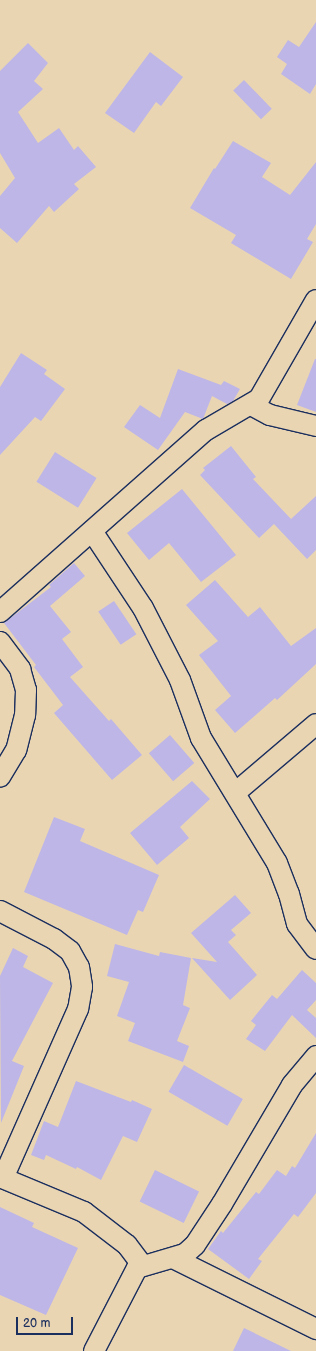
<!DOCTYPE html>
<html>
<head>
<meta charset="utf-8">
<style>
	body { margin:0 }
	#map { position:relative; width:316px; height:1351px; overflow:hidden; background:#ead5b3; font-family:"Balsamiq Sans",sans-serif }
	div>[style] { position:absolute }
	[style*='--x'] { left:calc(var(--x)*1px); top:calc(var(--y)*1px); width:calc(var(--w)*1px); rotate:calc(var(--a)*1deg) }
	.building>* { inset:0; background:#bdb6e7; transform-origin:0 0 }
	.roads { filter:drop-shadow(1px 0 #1b2f5e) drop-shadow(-1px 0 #1b2f5e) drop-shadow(0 1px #1b2f5e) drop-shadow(0 -1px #1b2f5e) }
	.street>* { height:20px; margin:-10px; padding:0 10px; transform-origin:10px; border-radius:10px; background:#ead5b3 }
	span { translate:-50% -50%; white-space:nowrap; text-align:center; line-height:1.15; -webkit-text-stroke:4px #ead5b3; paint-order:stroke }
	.scale { position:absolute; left:16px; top:1317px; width:57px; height:18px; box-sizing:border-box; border:2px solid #1b2f5e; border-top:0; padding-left:5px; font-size:12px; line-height:14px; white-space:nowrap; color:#1b2f5e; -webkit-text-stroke:3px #ead5b3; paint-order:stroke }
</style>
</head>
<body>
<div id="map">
	<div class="building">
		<i style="clip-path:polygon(316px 22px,316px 84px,310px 94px,281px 74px,287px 64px,277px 57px,288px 40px,299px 47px)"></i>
		<i style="clip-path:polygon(28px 43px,48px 63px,34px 81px,43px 89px,18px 112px,38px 143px,59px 128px,74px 150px,78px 146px,96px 167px,74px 184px,79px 189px,54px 212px,49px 206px,17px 243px,0 228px,0 196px,15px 178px,0 153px,0 71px)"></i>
		<i style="clip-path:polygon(150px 52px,183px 77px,161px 106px,156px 102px,134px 133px,105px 113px)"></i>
		<i style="left:244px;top:80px;width:40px;height:15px;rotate:46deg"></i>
		<i style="clip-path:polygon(233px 141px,271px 163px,262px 177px,290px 195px,316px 162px,316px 224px,307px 239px,313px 242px,291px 279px,231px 243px,236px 235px,190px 208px,214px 168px,215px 169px)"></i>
		<i style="clip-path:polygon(21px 353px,47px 370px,44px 374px,65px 389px,41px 421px,35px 417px,0 455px,0 387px)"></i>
		<i style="clip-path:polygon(315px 359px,316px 359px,316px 412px,297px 405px)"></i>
		<i style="clip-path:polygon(178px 369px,221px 385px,224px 381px,240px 389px,233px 401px,227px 404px,212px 396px,203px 419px,185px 412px,158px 450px,124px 427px,140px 405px,160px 418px)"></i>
		<i style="clip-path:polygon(231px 446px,256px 477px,253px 479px,291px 519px,316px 496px,316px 550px,307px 559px,274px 524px,259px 538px,200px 475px,205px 470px,203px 468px)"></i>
		<i style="left:55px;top:452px;width:49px;height:35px;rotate:32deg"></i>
		<i style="clip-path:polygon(182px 489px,236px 555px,201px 582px,169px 543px,149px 560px,127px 533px)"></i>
		<i style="clip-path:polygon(74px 563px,85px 576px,50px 606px,71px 632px,62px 639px,83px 667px,70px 677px,109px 721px,111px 719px,142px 755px,112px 780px,54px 713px,63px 705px,34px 667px,36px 665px,4px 623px,51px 587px,49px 585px)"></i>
		<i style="clip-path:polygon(215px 580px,248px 617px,260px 607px,291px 646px,316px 628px,316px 664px,277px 700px,275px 698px,235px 733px,215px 710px,231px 696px,199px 655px,218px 641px,186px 605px)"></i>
		<i style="left:114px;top:601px;width:40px;height:19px;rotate:56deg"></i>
		<i style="left:170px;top:735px;width:37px;height:28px;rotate:49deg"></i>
		<i style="clip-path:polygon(192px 781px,210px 799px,180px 827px,189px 838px,157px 865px,130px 833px)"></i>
		<i style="clip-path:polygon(54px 817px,85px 829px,80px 841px,159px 875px,143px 912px,138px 910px,127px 935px,24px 892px)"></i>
		<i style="clip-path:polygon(235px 895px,251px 913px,231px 930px,236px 935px,228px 942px,257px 975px,230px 1000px,192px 958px,217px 962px,191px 933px)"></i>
		<i style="clip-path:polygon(115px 944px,159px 956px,160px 952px,191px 958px,183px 1005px,190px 1008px,177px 1041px,189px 1046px,183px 1062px,128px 1041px,135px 1023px,117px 1016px,129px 982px,107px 976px)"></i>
		<i style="clip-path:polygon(13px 948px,28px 956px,23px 967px,53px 983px,12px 1061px,24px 1066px,1px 1123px,0 976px)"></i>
		<i style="clip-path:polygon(302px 970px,316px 983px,316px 1000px,307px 1010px,316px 1018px,316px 1038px,292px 1015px,265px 1051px,246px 1039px,256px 1025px,251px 1021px,272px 995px,277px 999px)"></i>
		<i style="left:184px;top:1065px;width:68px;height:31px;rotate:30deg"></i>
		<i style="clip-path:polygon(76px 1081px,131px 1102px,132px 1100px,152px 1109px,137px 1142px,123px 1136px,101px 1180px,77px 1167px,76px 1169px,46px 1155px,44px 1160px,31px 1155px,44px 1121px,58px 1127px)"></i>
		<i style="clip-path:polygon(316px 1133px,316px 1193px,298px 1217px,294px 1214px,258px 1259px,262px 1261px,249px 1279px,208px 1249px,221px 1231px,223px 1233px,256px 1192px,259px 1194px,277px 1170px,286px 1176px,292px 1166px,295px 1168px)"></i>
		<i style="left:155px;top:1170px;width:49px;height:35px;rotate:26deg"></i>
		<i style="clip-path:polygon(0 1207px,34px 1223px,32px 1227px,78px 1248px,46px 1315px,0 1295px)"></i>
		<i style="clip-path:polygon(244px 1328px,291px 1351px,233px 1351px)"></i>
	</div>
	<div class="roads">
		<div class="street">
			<i style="--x:251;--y:405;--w:21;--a:28"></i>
			<i style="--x:270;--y:415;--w:47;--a:13.4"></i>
			<i style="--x:92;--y:531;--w:92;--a:56.5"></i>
			<i style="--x:143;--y:608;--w:81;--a:62.8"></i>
			<i style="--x:180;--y:680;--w:62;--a:70.1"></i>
			<i style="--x:201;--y:738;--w:146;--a:58.7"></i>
			<i style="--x:277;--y:863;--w:33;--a:69"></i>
			<i style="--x:289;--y:894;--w:31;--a:75"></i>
			<i style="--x:297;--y:924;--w:31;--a:53"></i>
			<i style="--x:0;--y:612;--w:275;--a:-41.5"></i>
			<i style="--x:206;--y:430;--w:61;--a:-30.3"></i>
			<i style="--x:259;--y:399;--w:114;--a:-60.1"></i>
			<i style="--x:0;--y:642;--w:34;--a:53"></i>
			<i style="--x:20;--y:669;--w:22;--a:74"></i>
			<i style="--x:26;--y:690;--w:25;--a:92"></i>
			<i style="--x:25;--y:715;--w:36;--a:104"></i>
			<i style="--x:16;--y:750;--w:31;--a:121"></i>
			<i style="--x:235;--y:793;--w:106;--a:-40.4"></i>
			<i style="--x:0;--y:911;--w:61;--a:27.4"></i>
			<i style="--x:54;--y:939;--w:20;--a:37"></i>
			<i style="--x:70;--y:951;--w:18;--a:61"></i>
			<i style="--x:79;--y:967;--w:20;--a:81"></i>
			<i style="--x:82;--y:987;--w:22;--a:100"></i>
			<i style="--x:78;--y:1009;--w:185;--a:113.9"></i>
			<i style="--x:0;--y:1177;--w:91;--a:22.6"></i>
			<i style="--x:84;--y:1212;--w:54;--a:37.5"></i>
			<i style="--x:127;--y:1245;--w:26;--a:53"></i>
			<i style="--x:173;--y:1258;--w:160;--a:26.4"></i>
			<i style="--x:94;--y:1351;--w:93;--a:-62.6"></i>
			<i style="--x:137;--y:1268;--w:50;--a:-16.3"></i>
			<i style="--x:185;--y:1254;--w:13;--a:-42"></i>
			<i style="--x:195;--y:1245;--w:49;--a:-56.6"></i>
			<i style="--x:222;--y:1204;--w:138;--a:-59.5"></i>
			<i style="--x:292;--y:1085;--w:38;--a:-50"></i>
		</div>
	</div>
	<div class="scale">20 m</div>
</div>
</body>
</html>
